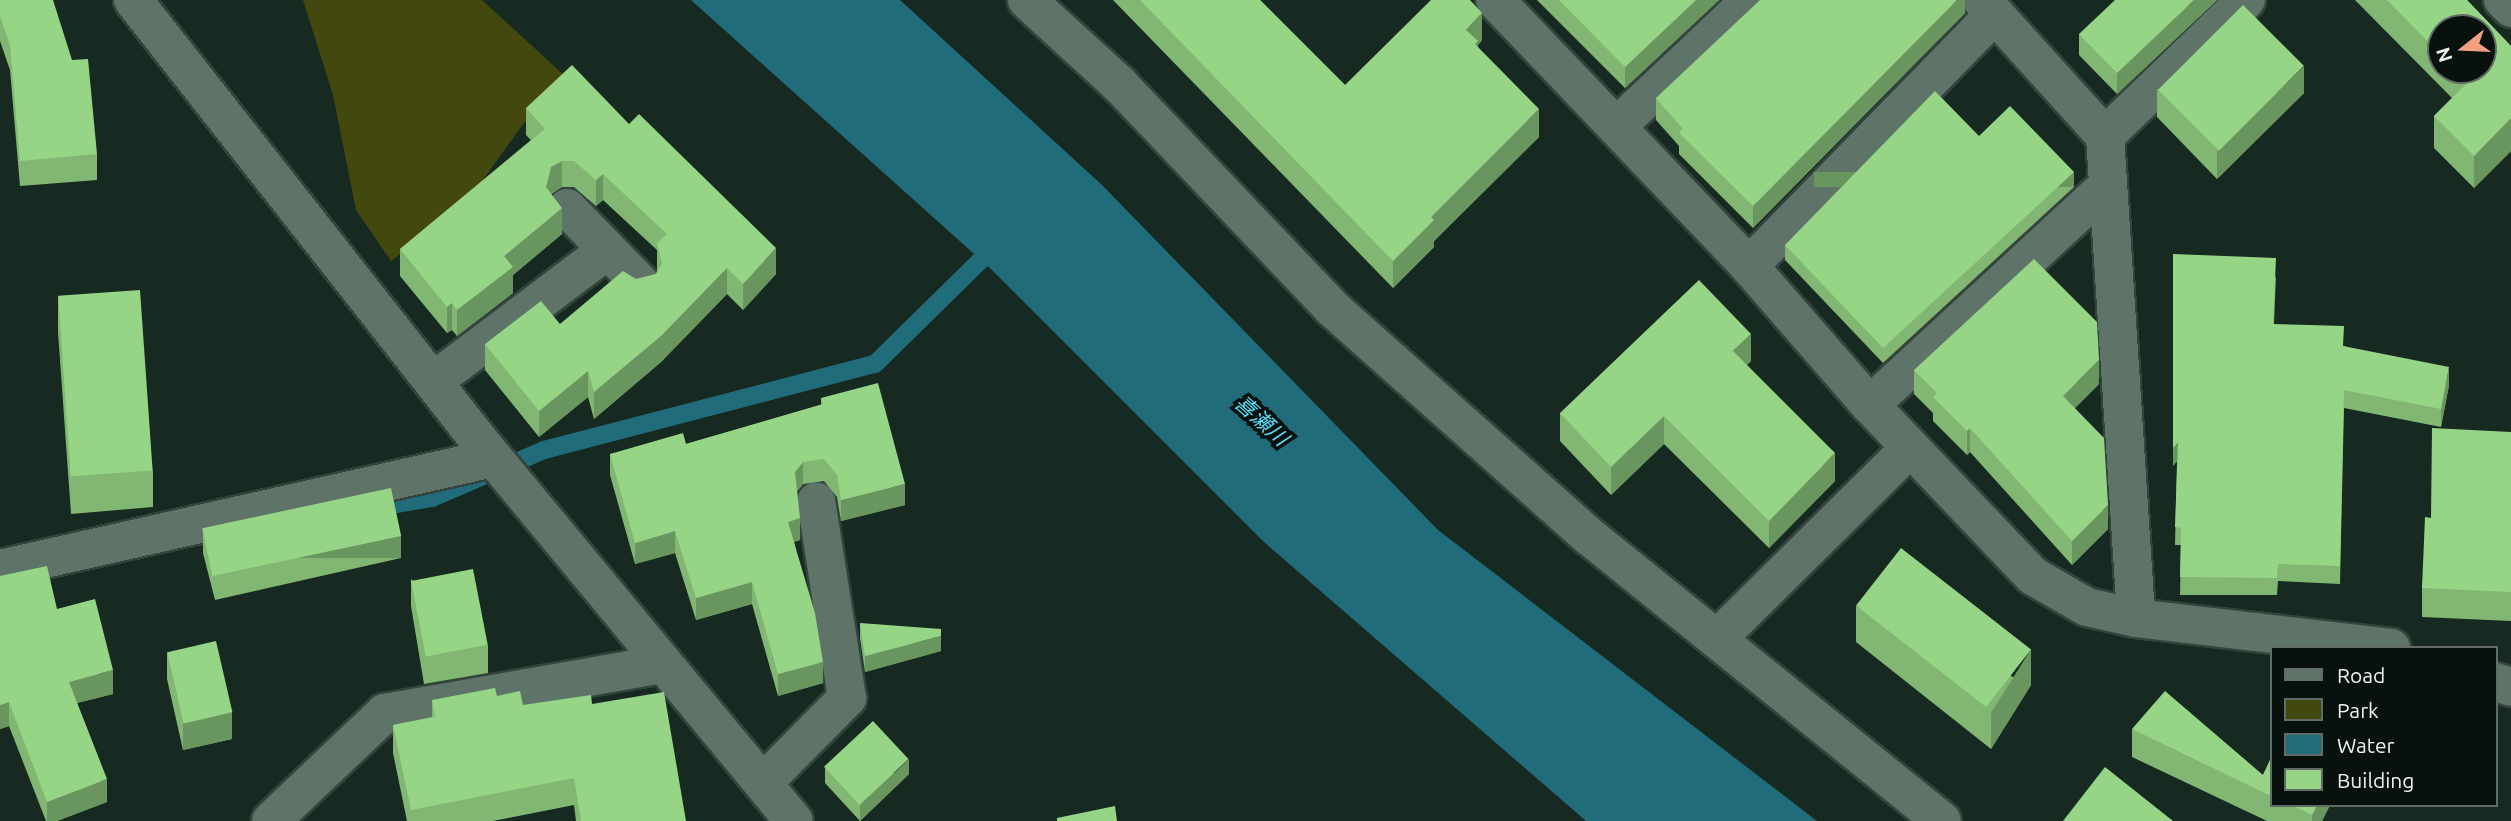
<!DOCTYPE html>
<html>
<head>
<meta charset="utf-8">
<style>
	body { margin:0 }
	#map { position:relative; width:2511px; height:821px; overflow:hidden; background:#162a21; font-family:Ubuntu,"Noto Sans JP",sans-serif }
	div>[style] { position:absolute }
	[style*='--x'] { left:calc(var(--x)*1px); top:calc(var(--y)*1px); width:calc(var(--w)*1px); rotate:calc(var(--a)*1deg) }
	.green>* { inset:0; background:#43480e }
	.water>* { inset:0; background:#206c7b }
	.stream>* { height:18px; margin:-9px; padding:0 9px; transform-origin:9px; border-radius:9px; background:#206c7b }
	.roads { filter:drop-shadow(2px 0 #34443d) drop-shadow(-2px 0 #34443d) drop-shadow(0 2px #34443d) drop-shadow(0 -2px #34443d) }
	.minor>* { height:38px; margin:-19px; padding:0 19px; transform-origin:19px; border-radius:19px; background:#5e7469 }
	.wall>* { inset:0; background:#81b773 }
	.shaded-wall>* { inset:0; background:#69955e; transform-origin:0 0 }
	.building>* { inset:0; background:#96d586; transform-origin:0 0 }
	span { translate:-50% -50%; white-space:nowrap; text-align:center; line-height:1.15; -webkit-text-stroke:7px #08110d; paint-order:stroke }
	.water-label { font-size:21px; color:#56e2fd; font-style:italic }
	.legend { position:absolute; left:2270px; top:646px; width:228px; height:161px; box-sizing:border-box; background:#08110d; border:2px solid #626c67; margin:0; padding:9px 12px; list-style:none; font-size:21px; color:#e8f4ee }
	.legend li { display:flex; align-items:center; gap:14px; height:35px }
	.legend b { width:35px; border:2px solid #626c67 }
	.north { position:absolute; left:2427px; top:14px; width:70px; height:70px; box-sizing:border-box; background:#08110d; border:2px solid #626c67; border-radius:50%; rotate:252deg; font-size:19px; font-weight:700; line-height:28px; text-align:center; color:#e8f4ee }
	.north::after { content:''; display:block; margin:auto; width:24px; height:32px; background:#f2a081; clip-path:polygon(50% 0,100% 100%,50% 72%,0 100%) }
</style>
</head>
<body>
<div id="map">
	<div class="green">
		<i style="clip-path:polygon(303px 0,482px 0,566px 77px,521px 127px,468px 201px,391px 261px,356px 210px,333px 95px)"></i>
	</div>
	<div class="water">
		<i style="clip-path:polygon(691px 0,900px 0,1102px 185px,1438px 530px,1817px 821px,1586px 821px,1264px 542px,992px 270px)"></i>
	</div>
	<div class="stream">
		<i style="--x:373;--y:508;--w:60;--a:-9.6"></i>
		<i style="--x:432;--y:498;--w:122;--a:-23.2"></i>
		<i style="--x:544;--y:450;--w:342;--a:-14.6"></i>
		<i style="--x:875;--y:364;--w:170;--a:-44.5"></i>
	</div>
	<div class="roads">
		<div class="minor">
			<i style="--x:133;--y:0;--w:557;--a:51.85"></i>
			<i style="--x:477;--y:438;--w:497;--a:50.4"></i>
			<i style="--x:1027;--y:0;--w:125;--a:42.4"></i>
			<i style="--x:1119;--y:84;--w:309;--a:46.4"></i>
			<i style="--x:1332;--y:308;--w:345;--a:41.6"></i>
			<i style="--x:1590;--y:537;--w:452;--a:38.9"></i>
			<i style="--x:1495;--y:0;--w:368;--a:46.3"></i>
			<i style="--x:1749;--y:266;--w:184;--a:49"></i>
			<i style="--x:1870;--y:405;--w:236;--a:46.4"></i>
			<i style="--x:2033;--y:576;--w:62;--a:29.9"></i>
			<i style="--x:2087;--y:607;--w:50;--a:12.7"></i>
			<i style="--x:2136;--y:618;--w:257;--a:6.7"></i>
			<i style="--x:1982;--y:0;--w:183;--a:47.9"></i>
			<i style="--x:2105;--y:136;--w:483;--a:86.3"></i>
			<i style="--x:2503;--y:0;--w:11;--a:45"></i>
			<i style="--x:1616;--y:127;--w:185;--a:-43.3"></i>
			<i style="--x:2105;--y:136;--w:196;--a:-44"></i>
			<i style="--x:567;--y:208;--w:106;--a:45.8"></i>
			<i style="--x:1749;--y:266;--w:352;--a:-45.7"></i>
			<i style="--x:435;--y:380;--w:214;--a:-37"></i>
			<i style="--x:1870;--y:405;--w:323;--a:-42.7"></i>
			<i style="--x:0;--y:569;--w:505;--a:-12.69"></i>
			<i style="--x:1717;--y:639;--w:272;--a:-44.7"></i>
			<i style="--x:2495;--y:682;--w:17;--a:17"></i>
			<i style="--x:763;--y:783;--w:120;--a:-45.3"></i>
			<i style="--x:847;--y:698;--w:199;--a:-98.9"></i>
			<i style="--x:271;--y:821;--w:157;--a:-43.5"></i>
			<i style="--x:385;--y:713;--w:281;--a:-10"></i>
		</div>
	</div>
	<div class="wall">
		<i style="clip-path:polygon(0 0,97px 154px,97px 180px,20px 186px,10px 70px,0 41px)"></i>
		<i style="clip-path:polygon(1113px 0,1260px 0,1345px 85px,1482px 40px,1478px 45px,1478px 47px,1539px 137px,1434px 241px,1434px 247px,1393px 288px)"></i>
		<i style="clip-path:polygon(1537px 0,1719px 0,1625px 88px)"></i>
		<i style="clip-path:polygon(1965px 0,1965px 13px,1753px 228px,1679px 154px,1679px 146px,1656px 120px,1656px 98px)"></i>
		<i style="clip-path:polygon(2217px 0,2117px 94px,2079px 55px,2079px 34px)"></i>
		<i style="clip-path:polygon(evenodd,2355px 0,2467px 0,2511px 46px,2511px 151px,2474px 188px,2434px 148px,2434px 116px,2452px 98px,2355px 0,2441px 28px,2483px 70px,2441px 70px,2441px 28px)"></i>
		<i style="clip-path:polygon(2157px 89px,2304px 93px,2217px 179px,2157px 117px)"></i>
		<i style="clip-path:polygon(526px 108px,629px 124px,776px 274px,743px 310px,727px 294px,661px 362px,594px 419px,588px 397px,539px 437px,485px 370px,485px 344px,560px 324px,636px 279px,656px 274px,657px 271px,657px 250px,603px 200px,596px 206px,574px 187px,562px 187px,551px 194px,562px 234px,513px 275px,513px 293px,457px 336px,452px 330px,447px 333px,400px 276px,400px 249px,531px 140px,526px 135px)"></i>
		<i style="clip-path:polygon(1979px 136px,2074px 187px,1883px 363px,1785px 260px,1785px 245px)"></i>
		<i style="clip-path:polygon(2276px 276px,2274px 324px,2344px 346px,2449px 385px,2441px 427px,2344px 408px,2340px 584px,2278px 581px,2277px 595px,2180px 595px,2181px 545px,2175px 545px,2177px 461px,2173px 466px)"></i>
		<i style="clip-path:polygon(58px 296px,153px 471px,153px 507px,71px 514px,58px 332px)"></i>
		<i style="clip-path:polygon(1751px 361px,1747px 365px,1835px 481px,1769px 548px,1664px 444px,1611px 495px,1560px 441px,1560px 413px)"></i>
		<i style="clip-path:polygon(1914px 370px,2099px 384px,2075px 408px,2108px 529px,2072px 565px,1970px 452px,1967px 455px,1933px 421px,1933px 413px,1914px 394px)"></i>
		<i style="clip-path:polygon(821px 398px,905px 505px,841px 521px,837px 497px,824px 481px,803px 484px,797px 491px,800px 540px,794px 542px,823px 683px,778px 696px,752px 604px,696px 620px,675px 553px,635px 564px,610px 475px,610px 454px,686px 444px,821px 405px)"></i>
		<i style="clip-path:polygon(2511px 432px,2511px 621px,2422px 617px,2422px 588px,2431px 518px)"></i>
		<i style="clip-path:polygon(203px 532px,401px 558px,215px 600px,203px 553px)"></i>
		<i style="clip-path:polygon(0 576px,57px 609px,113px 694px,77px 703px,107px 802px,57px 821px,46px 821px,9px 726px,0 729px)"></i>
		<i style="clip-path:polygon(411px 579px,488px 645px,488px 673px,424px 684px,411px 606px)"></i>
		<i style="clip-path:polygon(1856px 606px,2031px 685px,1991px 749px,1856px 642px)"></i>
		<i style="clip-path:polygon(860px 623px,941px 651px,865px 672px,860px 638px)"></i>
		<i style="clip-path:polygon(167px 652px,232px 739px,183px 750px,167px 679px)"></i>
		<i style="clip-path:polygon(497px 696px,523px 705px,592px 704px,686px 821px,576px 821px,574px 805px,493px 821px,407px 821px,393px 753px,393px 725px,432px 717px,432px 700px)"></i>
		<i style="clip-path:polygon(2132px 729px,2263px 775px,2271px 758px,2271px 805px,2330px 805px,2322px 821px,2267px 821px,2132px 757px)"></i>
		<i style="clip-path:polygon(825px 768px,909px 774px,860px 821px,825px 783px)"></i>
	</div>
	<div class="shaded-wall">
		<i style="clip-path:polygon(1696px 0,1719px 0,1625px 88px,1625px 67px)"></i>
		<i style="clip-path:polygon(1957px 0,1965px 0,1965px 13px,1753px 228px,1753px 206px)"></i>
		<i style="clip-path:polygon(2194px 0,2217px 0,2117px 94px,2117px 73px)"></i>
		<i style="clip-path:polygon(1482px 13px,1482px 40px,1478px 45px,1478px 69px,1466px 30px)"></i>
		<i style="clip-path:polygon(2304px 66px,2304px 93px,2217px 179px,2217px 151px)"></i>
		<i style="clip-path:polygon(1539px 109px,1539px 137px,1434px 241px,1434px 247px,1393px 288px,1393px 261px,1431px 217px)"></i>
		<i style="clip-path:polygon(2511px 118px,2511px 151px,2474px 188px,2474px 156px)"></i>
		<i style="clip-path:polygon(562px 161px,562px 187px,551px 193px,546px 213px,546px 187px,551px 167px)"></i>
		<i style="left:2074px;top:172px;width:15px;height:260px;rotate:90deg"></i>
		<i style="clip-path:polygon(603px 174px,603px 200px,596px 206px,596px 180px)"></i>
		<i style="clip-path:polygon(562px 208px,562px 234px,513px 275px,513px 293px,457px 336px,457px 310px,504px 256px)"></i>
		<i style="clip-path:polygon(776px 248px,776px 274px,743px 310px,743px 284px)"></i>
		<i style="clip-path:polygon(727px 268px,727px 294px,661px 362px,594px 419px,594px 392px)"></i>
		<i style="clip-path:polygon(452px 303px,452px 330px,447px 333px,447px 307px)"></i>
		<i style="clip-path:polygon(1751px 334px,1751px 361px,1733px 378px,1733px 351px)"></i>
		<i style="clip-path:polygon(2099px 360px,2099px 384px,2063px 420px,2063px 396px)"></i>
		<i style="clip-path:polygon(2449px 367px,2449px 385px,2441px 427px,2441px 409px)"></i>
		<i style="clip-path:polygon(588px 371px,588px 397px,539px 437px,539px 411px)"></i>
		<i style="clip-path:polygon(1664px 416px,1664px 444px,1611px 495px,1611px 467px)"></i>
		<i style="clip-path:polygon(1970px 428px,1970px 452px,1967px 455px,1967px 431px)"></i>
		<i style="clip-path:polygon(2178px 443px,2178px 460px,2173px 466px,2173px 448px)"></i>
		<i style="clip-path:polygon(1835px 453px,1835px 481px,1769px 548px,1769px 521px)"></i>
		<i style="clip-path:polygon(803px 462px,803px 484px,795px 494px,795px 472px)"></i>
		<i style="clip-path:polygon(905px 484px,905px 505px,841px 521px,841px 500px)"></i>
		<i style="clip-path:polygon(2108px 505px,2108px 529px,2072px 565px,2072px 541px)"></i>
		<i style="clip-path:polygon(800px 518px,800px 540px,788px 543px,788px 522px)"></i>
		<i style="clip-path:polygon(675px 531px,675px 553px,635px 564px,635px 543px)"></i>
		<i style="left:401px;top:536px;width:22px;height:191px;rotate:90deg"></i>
		<i style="clip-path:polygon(752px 582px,752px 604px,696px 620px,696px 598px)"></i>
		<i style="clip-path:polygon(941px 636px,941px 651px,865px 672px,865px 656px)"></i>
		<i style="clip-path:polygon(2031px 649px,2031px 685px,1991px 749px,1991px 713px)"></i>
		<i style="clip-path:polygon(823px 662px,823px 683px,778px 696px,778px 674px)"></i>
		<i style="clip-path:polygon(113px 670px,113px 694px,69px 705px,69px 682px)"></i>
		<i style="clip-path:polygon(9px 702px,9px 726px,0 729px,0 705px)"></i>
		<i style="clip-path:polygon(232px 712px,232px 739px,183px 750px,183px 723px)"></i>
		<i style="clip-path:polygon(909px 759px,909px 774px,860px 821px,860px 805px)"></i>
		<i style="clip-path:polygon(107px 779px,107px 802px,57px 821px,47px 821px,47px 802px)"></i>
		<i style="clip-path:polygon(2317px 805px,2330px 805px,2322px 821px,2312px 821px,2312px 815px)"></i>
	</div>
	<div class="building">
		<i style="clip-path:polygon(0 0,53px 0,72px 60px,88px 59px,97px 154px,20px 161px,10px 45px,0 16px)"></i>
		<i style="clip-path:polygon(1140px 0,1260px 0,1345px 85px,1431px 0,1470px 0,1482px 13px,1466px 30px,1478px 41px,1475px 44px,1539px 109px,1431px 217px,1434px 220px,1393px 261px)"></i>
		<i style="clip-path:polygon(1559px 0,1696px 0,1625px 67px)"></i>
		<i style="clip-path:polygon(1760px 0,1957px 0,1753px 206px,1679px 133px,1683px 129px,1656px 98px)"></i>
		<i style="clip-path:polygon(2115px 0,2194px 0,2117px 73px,2079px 34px)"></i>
		<i style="clip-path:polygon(2387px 0,2467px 0,2511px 46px,2511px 118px,2474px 156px,2434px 116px,2468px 82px,2456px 70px,2483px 70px,2483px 28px,2441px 28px,2441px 55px)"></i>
		<i style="left:2243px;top:5px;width:86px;height:120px;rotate:45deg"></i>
		<i style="clip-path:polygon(572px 65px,629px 124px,639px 114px,776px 248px,743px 284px,727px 268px,661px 336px,594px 392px,588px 371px,539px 411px,485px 344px,541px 301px,560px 324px,623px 271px,636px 279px,656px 274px,662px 263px,657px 243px,667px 234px,603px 174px,596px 180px,574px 161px,562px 161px,551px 167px,546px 187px,562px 208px,504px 256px,513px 267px,457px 310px,452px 303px,447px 307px,400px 249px,545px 129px,526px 108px)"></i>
		<i style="clip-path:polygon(1935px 91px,1979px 136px,2010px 106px,2074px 172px,1883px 348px,1785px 245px)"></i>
		<i style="clip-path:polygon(2173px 254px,2276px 258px,2273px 324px,2344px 326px,2343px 346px,2449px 367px,2441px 409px,2344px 390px,2340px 566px,2278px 564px,2277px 578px,2180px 577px,2181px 528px,2175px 527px,2178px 443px,2173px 448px)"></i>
		<i style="clip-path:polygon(2034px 259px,2097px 322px,2099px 360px,2063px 396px,2104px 438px,2108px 505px,2072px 541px,1970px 428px,1967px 431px,1933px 397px,1937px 393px,1914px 370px)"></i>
		<i style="clip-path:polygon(1699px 280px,1751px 334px,1733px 351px,1835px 453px,1769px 521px,1664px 416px,1611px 467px,1560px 413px)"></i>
		<i style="left:140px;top:290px;width:181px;height:82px;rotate:86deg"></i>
		<i style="clip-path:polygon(878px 383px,905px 484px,841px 500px,837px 475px,824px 459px,803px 462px,795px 472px,800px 518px,788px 522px,815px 613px,823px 662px,778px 674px,752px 582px,696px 598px,675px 531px,635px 543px,610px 454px,683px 433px,686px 444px,823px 404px,821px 398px)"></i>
		<i style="clip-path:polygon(2432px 428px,2511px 432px,2511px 592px,2422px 588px,2425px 517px,2431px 518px)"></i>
		<i style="left:391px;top:488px;width:49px;height:193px;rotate:78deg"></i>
		<i style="left:1901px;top:548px;width:165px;height:73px;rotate:38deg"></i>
		<i style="clip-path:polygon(47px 566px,57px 609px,95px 599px,113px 670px,69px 682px,107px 779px,47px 802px,9px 702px,0 705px,0 576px)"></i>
		<i style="left:473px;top:569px;width:77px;height:63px;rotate:79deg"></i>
		<i style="clip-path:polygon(860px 623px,941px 629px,941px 636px,865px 656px)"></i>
		<i style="left:216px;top:641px;width:73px;height:50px;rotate:77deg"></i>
		<i style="clip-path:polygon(495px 688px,497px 696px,520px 691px,523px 705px,591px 695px,592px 704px,664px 692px,686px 821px,581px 821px,574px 778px,411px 810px,393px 725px,435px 717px,432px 700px)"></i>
		<i style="clip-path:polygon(2165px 691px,2263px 775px,2271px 758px,2271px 796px,2132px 729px)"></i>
		<i style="left:873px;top:721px;width:52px;height:67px;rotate:47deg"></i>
		<i style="clip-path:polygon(2105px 767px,2173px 821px,2063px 821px)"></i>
		<i style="clip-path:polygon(2292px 805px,2317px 805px,2312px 815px)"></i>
		<i style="clip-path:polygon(1115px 806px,1117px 821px,1057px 821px,1057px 818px)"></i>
	</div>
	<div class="water-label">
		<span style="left:1262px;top:420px;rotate:42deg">喜瀬川</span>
	</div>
	<ul class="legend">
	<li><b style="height:9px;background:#5e7469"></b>Road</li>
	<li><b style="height:19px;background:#43480e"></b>Park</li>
	<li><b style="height:19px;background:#206c7b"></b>Water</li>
	<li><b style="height:19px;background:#96d586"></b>Building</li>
	</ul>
	<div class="north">N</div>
</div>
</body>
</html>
